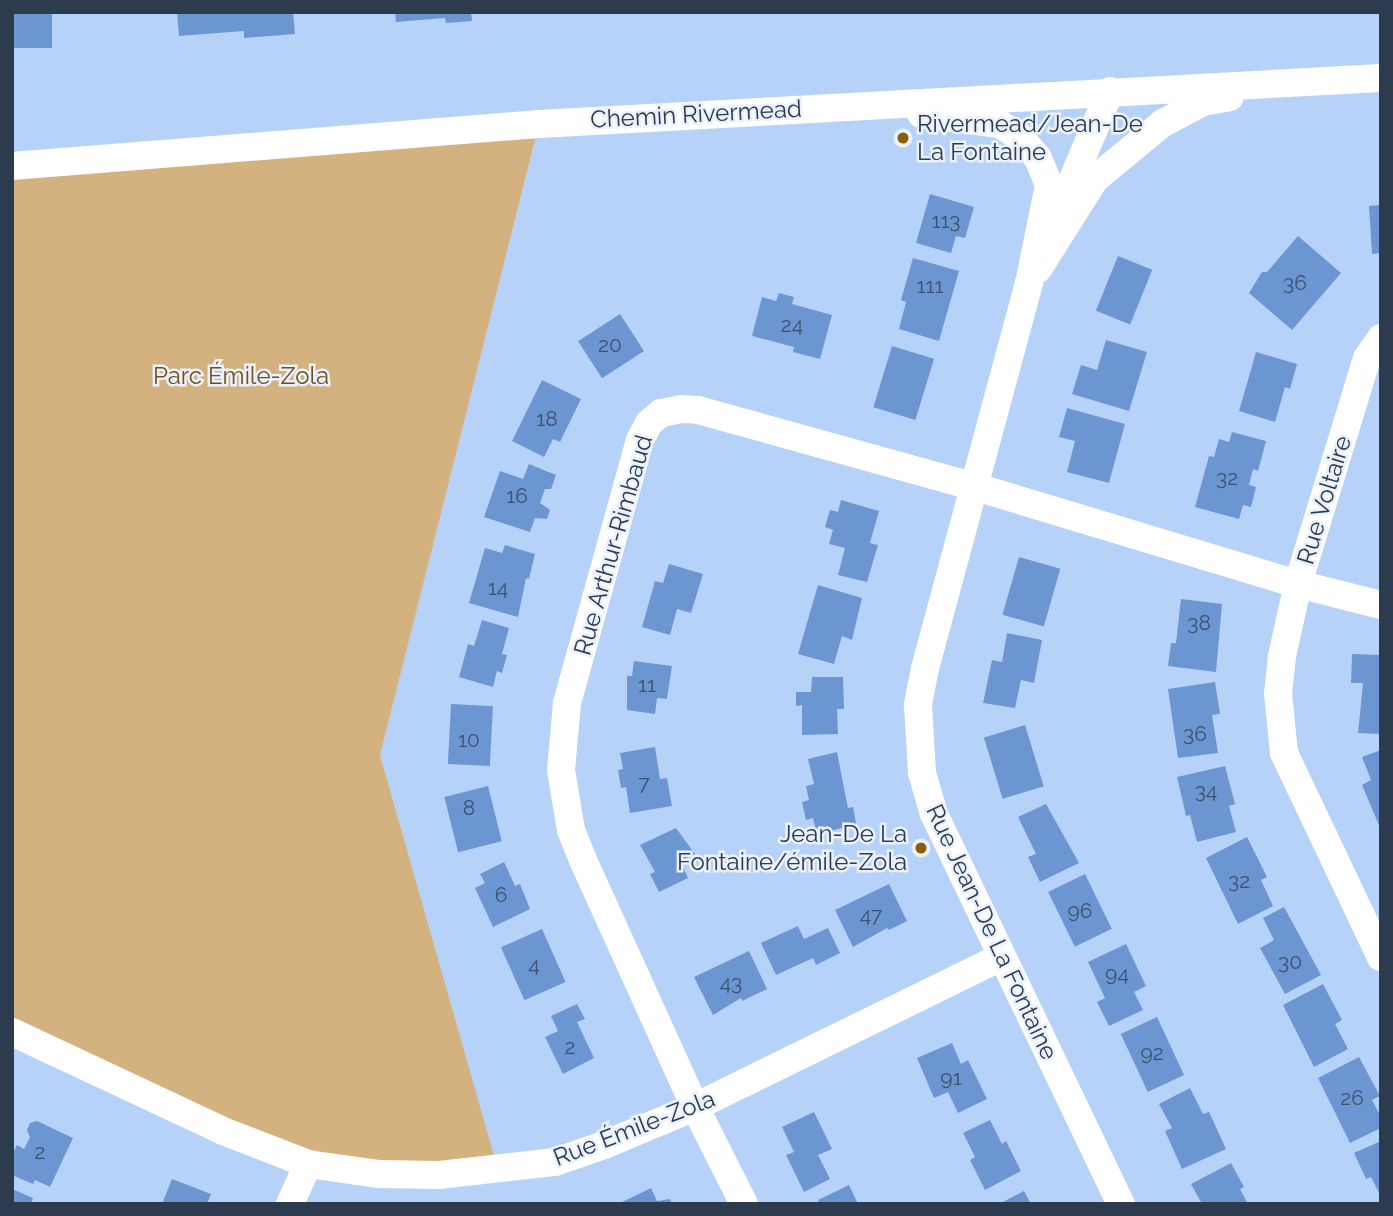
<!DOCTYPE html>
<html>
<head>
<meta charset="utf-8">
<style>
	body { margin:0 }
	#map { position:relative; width:1393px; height:1216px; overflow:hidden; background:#b7d2f9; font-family:Raleway,sans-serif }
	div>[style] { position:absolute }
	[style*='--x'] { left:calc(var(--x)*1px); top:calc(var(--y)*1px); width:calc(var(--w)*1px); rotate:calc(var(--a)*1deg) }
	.green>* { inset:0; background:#d4b27f }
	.building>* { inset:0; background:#6c96d2; transform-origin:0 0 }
	.street>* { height:28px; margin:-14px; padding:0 14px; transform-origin:14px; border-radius:14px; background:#fff }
	.dots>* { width:19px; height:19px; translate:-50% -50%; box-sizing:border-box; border:4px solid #eaf1fb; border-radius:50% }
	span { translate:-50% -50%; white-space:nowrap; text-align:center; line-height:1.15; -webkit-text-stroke:5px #eaf1fb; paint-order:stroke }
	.number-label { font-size:21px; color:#3d526f }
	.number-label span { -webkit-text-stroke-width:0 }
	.street-label { font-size:24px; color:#2d3b4e }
	.poi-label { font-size:24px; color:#2d3b4e }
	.left { translate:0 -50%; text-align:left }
	.right { translate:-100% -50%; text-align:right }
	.park-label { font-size:24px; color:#70511e }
	.frame { position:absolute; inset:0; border:14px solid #2d3b4e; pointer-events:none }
</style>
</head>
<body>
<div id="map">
	<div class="green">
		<i style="clip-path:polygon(539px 124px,380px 755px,498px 1170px,308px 1164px,12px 1032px,12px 166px)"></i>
	</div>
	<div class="building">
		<i style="left:12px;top:12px;width:40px;height:36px"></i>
		<i style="clip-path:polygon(177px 12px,293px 12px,295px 34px,244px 38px,244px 31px,179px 36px)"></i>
		<i style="clip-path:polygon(395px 12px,471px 12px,472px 21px,446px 23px,445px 18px,396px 22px)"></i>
		<i style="clip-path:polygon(930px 194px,974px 207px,965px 238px,956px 236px,951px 253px,916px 243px)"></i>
		<i style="clip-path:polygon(1381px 205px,1381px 253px,1372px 254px,1369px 206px)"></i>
		<i style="clip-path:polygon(1298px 236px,1341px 273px,1292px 330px,1249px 293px,1262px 272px,1267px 272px)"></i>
		<i style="left:1118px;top:256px;width:37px;height:59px;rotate:22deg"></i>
		<i style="clip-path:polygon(913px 258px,959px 271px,939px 341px,899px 329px,906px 302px,901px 300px)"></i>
		<i style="clip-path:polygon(779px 293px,794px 297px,792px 304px,832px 315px,820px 359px,793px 352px,794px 347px,752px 336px,762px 297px,776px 301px)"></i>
		<i style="left:620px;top:314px;width:44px;height:50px;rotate:57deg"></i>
		<i style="clip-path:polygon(1106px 340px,1147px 352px,1129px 411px,1072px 394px,1081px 365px,1097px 370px)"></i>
		<i style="left:892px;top:346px;width:44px;height:64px;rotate:17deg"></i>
		<i style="clip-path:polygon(1256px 352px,1297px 364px,1290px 389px,1285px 387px,1275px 422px,1239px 411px)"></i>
		<i style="clip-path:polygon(542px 380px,581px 399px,560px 442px,553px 439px,544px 457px,512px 441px)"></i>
		<i style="clip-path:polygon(1067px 408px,1125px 424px,1109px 483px,1067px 472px,1075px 441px,1059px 437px)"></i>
		<i style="clip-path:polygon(1232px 432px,1266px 441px,1258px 471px,1253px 469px,1249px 485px,1256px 487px,1251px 507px,1243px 505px,1239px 519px,1195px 507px,1209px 456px,1214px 457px,1219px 439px,1229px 442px)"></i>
		<i style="clip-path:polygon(529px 464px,556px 475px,551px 489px,545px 489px,540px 503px,550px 510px,547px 519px,535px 518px,530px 532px,484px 517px,500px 471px,523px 479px)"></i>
		<i style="clip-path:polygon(841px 500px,879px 511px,870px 543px,878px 545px,867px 582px,838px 575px,845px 548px,829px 544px,833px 530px,825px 527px,830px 510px,838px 512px)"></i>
		<i style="clip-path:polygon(505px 545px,535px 554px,529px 579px,526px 578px,518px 617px,469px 603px,485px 548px,502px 553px)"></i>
		<i style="left:1019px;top:557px;width:43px;height:60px;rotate:16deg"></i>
		<i style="clip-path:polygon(669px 564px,703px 574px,691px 613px,677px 609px,670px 635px,642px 627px,655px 581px,663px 583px)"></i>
		<i style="clip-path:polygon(818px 585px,862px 598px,852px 640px,842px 636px,834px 664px,798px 654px)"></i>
		<i style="clip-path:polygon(1181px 599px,1222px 604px,1216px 672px,1168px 666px,1171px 643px,1176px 643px)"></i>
		<i style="clip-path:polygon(482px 620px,509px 628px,502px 654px,507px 655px,502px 673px,497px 671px,493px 687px,459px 677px,468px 644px,474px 646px)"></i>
		<i style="clip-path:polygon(1007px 633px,1042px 640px,1034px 683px,1021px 680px,1015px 708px,983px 703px,992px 660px,1002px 662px)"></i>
		<i style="clip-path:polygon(1352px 654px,1381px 655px,1381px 734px,1358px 733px,1363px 683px,1351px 683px)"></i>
		<i style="clip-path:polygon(634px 661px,672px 666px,667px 699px,657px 698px,655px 714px,627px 710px,627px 676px,632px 676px)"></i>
		<i style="clip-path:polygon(812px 677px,843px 677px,844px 709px,837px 709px,838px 734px,802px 735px,802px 705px,796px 706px,796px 692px,811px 692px)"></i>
		<i style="clip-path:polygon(1215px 682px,1220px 714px,1212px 715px,1218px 753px,1178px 758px,1168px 689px)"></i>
		<i style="left:451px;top:704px;width:42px;height:60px;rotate:3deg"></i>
		<i style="left:1025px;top:725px;width:64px;height:43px;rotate:73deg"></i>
		<i style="clip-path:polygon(655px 747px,660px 779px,667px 778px,672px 806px,630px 813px,626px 787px,621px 788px,618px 770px,623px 769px,620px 753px)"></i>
		<i style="clip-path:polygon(1381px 750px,1381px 830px,1362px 785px,1371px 780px,1362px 757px)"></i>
		<i style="clip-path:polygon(837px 752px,848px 808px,853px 807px,856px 824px,817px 835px,813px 818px,806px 820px,802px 802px,809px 800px,806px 786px,814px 784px,808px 759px)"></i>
		<i style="clip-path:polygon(1225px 766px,1235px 804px,1229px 806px,1236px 832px,1197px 842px,1190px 815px,1186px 816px,1177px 777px)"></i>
		<i style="left:488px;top:786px;width:57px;height:45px;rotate:76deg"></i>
		<i style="clip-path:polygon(1046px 804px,1079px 863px,1040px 882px,1028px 857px,1036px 854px,1018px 817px)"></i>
		<i style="clip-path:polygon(676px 828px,695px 854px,680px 861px,688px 878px,659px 892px,650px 874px,655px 872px,640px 845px)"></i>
		<i style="clip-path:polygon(1247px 837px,1267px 877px,1261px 880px,1273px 906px,1238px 924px,1206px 858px)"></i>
		<i style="clip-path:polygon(504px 862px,515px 886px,520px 884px,530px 909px,493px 927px,475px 888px,485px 883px,480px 874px)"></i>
		<i style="left:1085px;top:874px;width:61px;height:41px;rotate:64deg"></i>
		<i style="clip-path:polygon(889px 884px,907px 921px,889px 930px,887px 928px,853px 947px,835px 910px)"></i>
		<i style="clip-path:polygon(1284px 907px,1321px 975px,1285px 994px,1260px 948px,1274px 940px,1263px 918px)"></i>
		<i style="clip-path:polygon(798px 926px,804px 939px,828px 928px,840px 953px,816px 965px,813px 958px,776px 975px,761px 943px)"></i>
		<i style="left:542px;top:929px;width:58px;height:45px;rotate:66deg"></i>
		<i style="clip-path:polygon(1126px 944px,1146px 986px,1134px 992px,1143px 1010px,1109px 1026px,1097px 1002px,1105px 998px,1088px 962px)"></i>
		<i style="clip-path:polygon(749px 951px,767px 989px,742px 1001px,741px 998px,713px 1015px,694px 977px)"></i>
		<i style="clip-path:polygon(1323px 984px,1342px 1020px,1335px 1024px,1348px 1049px,1314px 1067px,1283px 1005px)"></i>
		<i style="clip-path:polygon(577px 1004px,585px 1019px,577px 1022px,594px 1058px,563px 1074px,545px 1037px,558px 1031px,551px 1016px)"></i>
		<i style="left:1157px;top:1017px;width:64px;height:40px;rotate:65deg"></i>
		<i style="clip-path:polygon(952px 1043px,961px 1064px,968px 1060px,987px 1099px,958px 1113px,948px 1092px,934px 1098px,917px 1058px)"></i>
		<i style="clip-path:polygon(1359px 1057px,1380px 1096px,1372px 1100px,1381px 1117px,1381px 1128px,1350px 1143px,1318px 1078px)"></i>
		<i style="clip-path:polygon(1190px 1088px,1203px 1114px,1209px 1112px,1226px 1149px,1182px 1169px,1165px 1131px,1172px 1128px,1159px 1104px)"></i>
		<i style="clip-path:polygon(814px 1112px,832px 1149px,818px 1155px,830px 1179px,804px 1192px,786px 1155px,794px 1152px,782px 1127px)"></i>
		<i style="clip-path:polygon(990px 1120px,1002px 1144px,1006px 1141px,1021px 1171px,985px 1190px,970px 1160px,975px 1157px,963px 1133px)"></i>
		<i style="clip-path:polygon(37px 1121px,73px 1138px,50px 1187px,35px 1180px,33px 1184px,12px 1175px,12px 1155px,17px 1145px,24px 1149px,30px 1137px,27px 1130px,30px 1123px)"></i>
		<i style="clip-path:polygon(1381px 1141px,1381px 1197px,1371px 1177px,1366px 1179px,1354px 1153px)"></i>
		<i style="clip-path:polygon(1231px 1163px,1244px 1187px,1240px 1189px,1248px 1204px,1202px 1204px,1191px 1184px)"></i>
		<i style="clip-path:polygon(172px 1179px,211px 1194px,207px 1204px,162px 1204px)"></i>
		<i style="clip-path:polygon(849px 1185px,858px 1204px,819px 1204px,818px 1200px)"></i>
		<i style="clip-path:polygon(651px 1188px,657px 1201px,670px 1199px,672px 1204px,618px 1204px)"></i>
		<i style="clip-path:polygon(12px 1189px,33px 1198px,31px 1204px,12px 1204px)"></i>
		<i style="clip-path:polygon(1024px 1191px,1031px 1204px,999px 1204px)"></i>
	</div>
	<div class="street">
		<i style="--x:921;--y:114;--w:80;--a:7.2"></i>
		<i style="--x:1000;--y:124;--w:25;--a:34"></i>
		<i style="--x:1021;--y:138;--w:26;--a:50"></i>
		<i style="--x:1038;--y:158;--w:29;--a:68"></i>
		<i style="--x:1049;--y:185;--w:100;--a:101.5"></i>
		<i style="--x:1029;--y:283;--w:399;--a:105.1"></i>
		<i style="--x:925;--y:668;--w:38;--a:101"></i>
		<i style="--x:918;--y:705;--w:68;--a:86.6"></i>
		<i style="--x:922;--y:773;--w:43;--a:73.7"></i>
		<i style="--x:934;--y:814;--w:433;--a:64.4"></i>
		<i style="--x:12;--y:166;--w:529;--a:-4.56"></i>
		<i style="--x:539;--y:124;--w:843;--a:-3.13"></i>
		<i style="--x:1061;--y:207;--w:126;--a:-67.1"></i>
		<i style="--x:1038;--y:269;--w:107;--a:-57.7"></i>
		<i style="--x:1095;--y:179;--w:88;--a:-39.5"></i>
		<i style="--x:1163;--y:123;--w:45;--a:-27.7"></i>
		<i style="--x:1203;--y:102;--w:27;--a:-10"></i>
		<i style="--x:1381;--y:338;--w:24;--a:125"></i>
		<i style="--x:1367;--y:358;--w:236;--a:107"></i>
		<i style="--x:1298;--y:584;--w:86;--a:14.2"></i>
		<i style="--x:12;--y:1032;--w:233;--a:25.1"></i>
		<i style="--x:223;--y:1131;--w:91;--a:21.2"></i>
		<i style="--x:308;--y:1164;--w:72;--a:8"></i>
		<i style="--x:379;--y:1174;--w:60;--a:1"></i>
		<i style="--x:439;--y:1175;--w:117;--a:-6.4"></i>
		<i style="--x:555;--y:1162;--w:52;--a:-19.1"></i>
		<i style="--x:604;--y:1145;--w:99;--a:-22.7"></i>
		<i style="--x:695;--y:1107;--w:341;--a:-26.1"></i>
		<i style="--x:290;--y:1204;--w:44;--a:-65.8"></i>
		<i style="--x:744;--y:1204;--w:109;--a:-116.8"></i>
		<i style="--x:695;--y:1107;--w:271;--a:-114.4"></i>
		<i style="--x:583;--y:860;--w:32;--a:-112"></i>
		<i style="--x:571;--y:830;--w:61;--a:-99.5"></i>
		<i style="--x:561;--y:770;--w:67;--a:-84.9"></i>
		<i style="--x:567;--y:703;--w:273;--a:-74.5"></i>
		<i style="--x:640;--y:440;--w:19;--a:-62"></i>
		<i style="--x:649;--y:423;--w:16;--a:-40"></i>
		<i style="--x:661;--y:413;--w:20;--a:-11"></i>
		<i style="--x:681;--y:409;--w:17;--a:3"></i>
		<i style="--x:698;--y:410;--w:288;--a:15.5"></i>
		<i style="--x:976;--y:487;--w:336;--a:16.8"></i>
		<i style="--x:1298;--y:584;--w:74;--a:102.5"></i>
		<i style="--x:1282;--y:656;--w:37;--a:96"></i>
		<i style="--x:1278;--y:693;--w:60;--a:84.3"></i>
		<i style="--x:1284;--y:753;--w:226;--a:64.6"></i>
	</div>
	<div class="dots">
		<i style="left:903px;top:138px;background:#8a5e00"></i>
		<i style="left:921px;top:848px;background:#8a5e00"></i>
	</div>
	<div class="number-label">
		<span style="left:946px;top:221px">113</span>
		<span style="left:1295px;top:283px">36</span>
		<span style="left:930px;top:286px">111</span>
		<span style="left:792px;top:325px">24</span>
		<span style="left:610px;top:345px">20</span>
		<span style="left:547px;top:419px">18</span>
		<span style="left:1227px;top:478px">32</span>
		<span style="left:517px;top:496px">16</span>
		<span style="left:498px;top:588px">14</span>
		<span style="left:1199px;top:623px">38</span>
		<span style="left:647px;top:685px">11</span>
		<span style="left:1195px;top:734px">36</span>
		<span style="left:469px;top:740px">10</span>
		<span style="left:644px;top:783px">7</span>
		<span style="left:1206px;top:791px">34</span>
		<span style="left:469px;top:808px">8</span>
		<span style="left:1239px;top:881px">32</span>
		<span style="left:501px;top:895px">6</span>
		<span style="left:1080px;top:911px">96</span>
		<span style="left:871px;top:915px">47</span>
		<span style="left:1290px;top:962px">30</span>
		<span style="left:534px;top:965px">4</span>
		<span style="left:1117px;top:974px">94</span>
		<span style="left:731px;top:983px">43</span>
		<span style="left:570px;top:1047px">2</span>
		<span style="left:1152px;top:1053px">92</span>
		<span style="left:951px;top:1078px">91</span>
		<span style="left:1352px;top:1098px">26</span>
		<span style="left:40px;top:1152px">2</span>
	</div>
	<div class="street-label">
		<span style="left:696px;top:114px;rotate:-3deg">Chemin Rivermead</span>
		<span style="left:1324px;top:500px;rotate:-73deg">Rue Voltaire</span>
		<span style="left:613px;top:545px;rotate:-74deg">Rue Arthur-Rimbaud</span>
		<span style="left:992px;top:932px;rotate:65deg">Rue Jean-De La Fontaine</span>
		<span style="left:634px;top:1128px;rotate:-21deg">Rue Émile-Zola</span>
	</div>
	<div class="poi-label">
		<span class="left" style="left:917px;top:138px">Rivermead/Jean-De<br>La Fontaine</span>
		<span class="right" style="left:907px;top:848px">Jean-De La<br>Fontaine/émile-Zola</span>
	</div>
	<div class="park-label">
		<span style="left:241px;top:376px">Parc Émile-Zola</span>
	</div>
	<div class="frame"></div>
</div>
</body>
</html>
